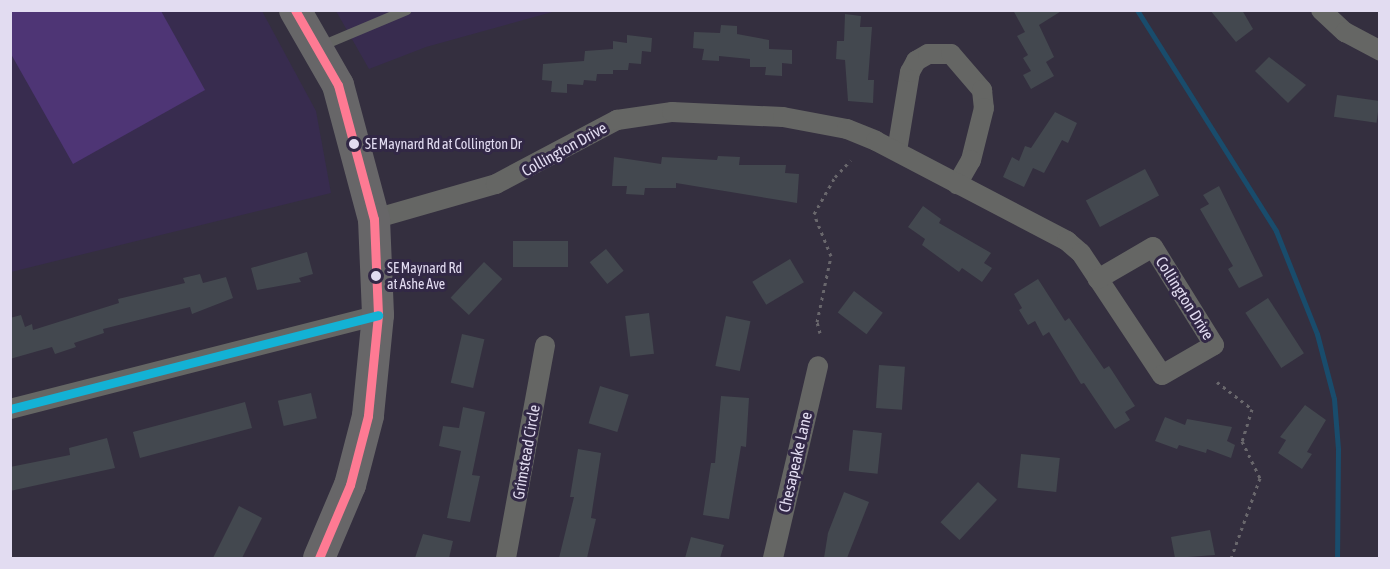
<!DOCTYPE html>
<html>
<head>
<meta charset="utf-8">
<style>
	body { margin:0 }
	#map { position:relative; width:1390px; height:569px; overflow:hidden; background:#342f3f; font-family:"Asap Condensed",sans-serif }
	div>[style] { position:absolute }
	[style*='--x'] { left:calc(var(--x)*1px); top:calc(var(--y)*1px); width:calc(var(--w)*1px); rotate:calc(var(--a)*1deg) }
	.built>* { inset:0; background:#382c4f }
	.green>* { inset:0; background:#4e3575 }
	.stream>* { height:5px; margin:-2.5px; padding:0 2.5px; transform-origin:2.5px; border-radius:2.5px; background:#194c6c }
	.building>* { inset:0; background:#43484f; transform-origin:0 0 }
	.path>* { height:3px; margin-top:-1.5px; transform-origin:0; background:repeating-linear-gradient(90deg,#69676c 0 3px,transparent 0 7.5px) }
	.service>* { height:10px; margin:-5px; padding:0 5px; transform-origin:5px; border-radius:5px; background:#656664 }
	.minor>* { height:20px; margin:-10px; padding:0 10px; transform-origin:10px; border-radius:10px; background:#656664 }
	.primary>* { height:32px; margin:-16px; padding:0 16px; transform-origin:16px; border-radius:16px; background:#676668 }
	.bus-1>* { height:9px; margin:-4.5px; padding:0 4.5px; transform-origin:4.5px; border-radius:4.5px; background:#fe7a93 }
	.bus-2>* { height:9px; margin:-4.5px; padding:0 4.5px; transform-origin:4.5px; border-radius:4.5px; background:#13b2d5 }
	.dots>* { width:16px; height:16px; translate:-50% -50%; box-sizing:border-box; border:3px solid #322846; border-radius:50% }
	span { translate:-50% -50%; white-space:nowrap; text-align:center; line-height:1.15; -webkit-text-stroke:6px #322846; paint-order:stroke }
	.bus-label { font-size:14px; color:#e2dcf1 }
	.left { translate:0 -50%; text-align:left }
	.street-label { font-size:16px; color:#e2dcf1 }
	.frame { position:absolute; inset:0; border:12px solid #e2dcf1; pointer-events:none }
</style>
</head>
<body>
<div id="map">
	<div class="built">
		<i style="clip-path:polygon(10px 11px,262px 11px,316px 111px,331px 193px,11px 272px)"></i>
		<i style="clip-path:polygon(336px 11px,556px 11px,426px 47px,369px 69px)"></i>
	</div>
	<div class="green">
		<i style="clip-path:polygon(10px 11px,161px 11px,205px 90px,73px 164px,11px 54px)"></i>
	</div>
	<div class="stream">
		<i style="--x:1137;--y:10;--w:261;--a:57.8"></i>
		<i style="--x:1276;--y:231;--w:111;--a:68.3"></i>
		<i style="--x:1317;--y:334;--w:67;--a:75.3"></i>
		<i style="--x:1334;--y:399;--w:50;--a:85.4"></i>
		<i style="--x:1338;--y:449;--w:109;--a:90.5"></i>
	</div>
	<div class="building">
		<i style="clip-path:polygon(1013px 10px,1063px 10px,1039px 25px,1054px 57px,1046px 62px,1054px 76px,1031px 89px,1023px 75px,1031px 71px,1023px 58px,1028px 55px,1017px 36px,1025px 32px)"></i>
		<i style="clip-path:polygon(1210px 10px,1242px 10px,1253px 29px,1236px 42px)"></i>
		<i style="clip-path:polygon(845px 14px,861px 16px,860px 27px,872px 27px,868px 80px,874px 80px,873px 103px,848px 101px,845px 60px,836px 59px,837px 41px,844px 41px)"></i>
		<i style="clip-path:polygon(721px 25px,737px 26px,737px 34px,769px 40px,769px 49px,792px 50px,792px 64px,782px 63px,782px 76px,765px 75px,766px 67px,750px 67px,750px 59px,719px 56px,719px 61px,702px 60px,704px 49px,693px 48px,694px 32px,720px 33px)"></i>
		<i style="clip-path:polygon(627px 35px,652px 38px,651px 52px,642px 51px,641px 64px,629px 63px,628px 70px,613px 70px,613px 74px,597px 74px,596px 81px,584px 80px,583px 85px,567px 84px,567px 93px,551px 92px,552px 81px,542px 80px,543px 64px,584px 61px,585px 51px,613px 49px,613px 41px,627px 43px)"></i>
		<i style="clip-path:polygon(1269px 57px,1306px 85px,1288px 103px,1255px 71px)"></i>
		<i style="left:1337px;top:95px;width:43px;height:22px;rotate:8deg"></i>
		<i style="clip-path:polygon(1055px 112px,1077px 123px,1068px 143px,1062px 140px,1044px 173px,1033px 168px,1024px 187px,1003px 177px,1012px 157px,1019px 161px,1025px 146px,1031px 148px)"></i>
		<i style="clip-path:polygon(718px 156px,740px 157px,739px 165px,786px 165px,785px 173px,799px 174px,797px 203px,676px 183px,676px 188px,645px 188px,644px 195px,626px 194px,627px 186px,612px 186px,614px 157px,661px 164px,662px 157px,717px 160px)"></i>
		<i style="left:1145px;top:169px;width:30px;height:67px;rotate:62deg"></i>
		<i style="clip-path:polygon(1219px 186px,1263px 276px,1239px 288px,1228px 269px,1233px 266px,1200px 209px,1209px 204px,1203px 195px)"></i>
		<i style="clip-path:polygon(923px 206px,941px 219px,939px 223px,991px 253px,984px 263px,992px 268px,982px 282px,962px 268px,959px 272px,922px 245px,925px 239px,908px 227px)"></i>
		<i style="left:513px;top:241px;width:55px;height:26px"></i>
		<i style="left:606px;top:249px;width:28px;height:21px;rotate:51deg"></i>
		<i style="clip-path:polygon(307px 252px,313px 274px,299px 278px,301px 282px,257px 290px,251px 268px)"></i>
		<i style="left:790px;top:259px;width:27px;height:44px;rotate:59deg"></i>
		<i style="left:484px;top:262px;width:25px;height:49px;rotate:43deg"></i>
		<i style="clip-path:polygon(200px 274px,203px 283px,226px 277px,233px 298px,192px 314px,190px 307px,103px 329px,104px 333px,74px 343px,76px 347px,55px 354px,52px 347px,10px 359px,10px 318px,21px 315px,25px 327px,32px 324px,33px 330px,119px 303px,118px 299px,185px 283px,183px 278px)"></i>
		<i style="clip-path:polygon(1038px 279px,1065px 321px,1069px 318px,1104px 369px,1109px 366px,1135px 406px,1125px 412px,1130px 420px,1115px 429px,1084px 383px,1081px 384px,1049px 332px,1043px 336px,1035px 321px,1028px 325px,1019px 310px,1022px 308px,1014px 294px)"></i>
		<i style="left:854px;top:291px;width:36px;height:27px;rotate:37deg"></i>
		<i style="left:1268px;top:298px;width:66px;height:27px;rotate:57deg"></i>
		<i style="left:649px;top:313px;width:41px;height:24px;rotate:83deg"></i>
		<i style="left:726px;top:316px;width:25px;height:51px;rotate:12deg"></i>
		<i style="left:462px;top:334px;width:23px;height:50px;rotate:13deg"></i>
		<i style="left:879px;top:365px;width:26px;height:43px;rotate:4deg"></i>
		<i style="left:600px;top:386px;width:30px;height:39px;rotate:17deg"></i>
		<i style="left:311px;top:393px;width:26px;height:34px;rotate:77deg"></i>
		<i style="clip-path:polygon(721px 396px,749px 398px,746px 447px,741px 446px,729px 519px,703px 515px,711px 463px,715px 463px)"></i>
		<i style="left:245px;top:402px;width:27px;height:116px;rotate:75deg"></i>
		<i style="clip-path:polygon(1305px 405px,1326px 420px,1307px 452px,1312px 454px,1302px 469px,1278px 453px,1286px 440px,1280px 437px)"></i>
		<i style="clip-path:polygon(463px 407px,485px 412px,472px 475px,480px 476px,470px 522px,447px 518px,461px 451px,439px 446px,443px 426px,459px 428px)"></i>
		<i style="clip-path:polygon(1165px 417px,1185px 425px,1187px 419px,1232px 427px,1227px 441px,1235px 445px,1231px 458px,1207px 449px,1206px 453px,1179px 445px,1177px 449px,1155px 441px)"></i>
		<i style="left:853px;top:430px;width:29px;height:41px;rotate:6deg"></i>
		<i style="clip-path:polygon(107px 438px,115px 468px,10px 491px,10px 467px,70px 455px,69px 448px)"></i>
		<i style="clip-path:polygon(578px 449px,601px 453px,591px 518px,596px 519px,587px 558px,559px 558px,574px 497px,570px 497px)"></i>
		<i style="left:1021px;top:454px;width:39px;height:34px;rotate:6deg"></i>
		<i style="left:978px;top:482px;width:26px;height:55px;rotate:43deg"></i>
		<i style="clip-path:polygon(844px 492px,869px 502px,847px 558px,824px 558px,828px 533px)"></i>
		<i style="clip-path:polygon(239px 506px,262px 518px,242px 558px,213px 558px)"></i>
		<i style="clip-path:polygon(1210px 530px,1215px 555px,1175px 558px,1171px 537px)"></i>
		<i style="clip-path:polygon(423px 534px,453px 541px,449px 558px,415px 558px)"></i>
		<i style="clip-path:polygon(691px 537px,724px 545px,720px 558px,685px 558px)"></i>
	</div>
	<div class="path">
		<i style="--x:820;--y:333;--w:11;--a:-105"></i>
		<i style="--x:817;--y:322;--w:67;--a:-78"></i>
		<i style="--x:831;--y:256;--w:45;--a:-112"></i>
		<i style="--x:814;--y:214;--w:43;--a:-60.4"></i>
		<i style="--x:835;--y:177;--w:23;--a:-47"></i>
		<i style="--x:1217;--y:382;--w:44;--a:37.6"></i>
		<i style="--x:1252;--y:409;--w:34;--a:107"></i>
		<i style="--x:1242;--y:441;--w:41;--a:64.1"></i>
		<i style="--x:1260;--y:478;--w:85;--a:109.9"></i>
	</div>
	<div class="service">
		<i style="--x:319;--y:47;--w:95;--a:-22.8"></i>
	</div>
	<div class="minor">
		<i style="--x:1321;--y:10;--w:33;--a:43"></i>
		<i style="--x:1345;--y:32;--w:40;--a:28"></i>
		<i style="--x:897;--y:151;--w:80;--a:-80.7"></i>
		<i style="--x:910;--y:72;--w:13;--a:-61"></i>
		<i style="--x:916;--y:61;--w:14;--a:-30"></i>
		<i style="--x:928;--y:54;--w:23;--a:0"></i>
		<i style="--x:951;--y:54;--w:48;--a:49.3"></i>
		<i style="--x:982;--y:90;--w:18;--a:84"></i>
		<i style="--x:984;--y:108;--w:54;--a:104"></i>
		<i style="--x:971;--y:160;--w:28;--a:120"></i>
		<i style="--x:374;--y:219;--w:127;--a:-16"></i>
		<i style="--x:496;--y:184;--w:137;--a:-27.9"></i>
		<i style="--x:617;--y:120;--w:56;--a:-8.3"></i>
		<i style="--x:672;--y:112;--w:111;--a:2.6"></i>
		<i style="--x:783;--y:117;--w:65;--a:10.6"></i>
		<i style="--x:847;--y:129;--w:31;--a:22"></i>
		<i style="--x:876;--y:141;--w:216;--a:27.6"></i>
		<i style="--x:1067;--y:241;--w:18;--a:41"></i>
		<i style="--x:1081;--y:253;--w:146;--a:56.4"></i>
		<i style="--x:1162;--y:375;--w:60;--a:-30"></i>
		<i style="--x:1214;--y:345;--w:115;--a:-121.9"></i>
		<i style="--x:1153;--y:247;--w:64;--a:149.8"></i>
		<i style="--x:10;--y:409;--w:380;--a:-14.3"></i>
		<i style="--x:506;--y:558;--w:216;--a:-79.6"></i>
		<i style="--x:773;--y:558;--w:197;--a:-76.8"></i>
	</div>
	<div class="primary">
		<i style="--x:295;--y:10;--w:86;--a:60.2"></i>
		<i style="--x:338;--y:85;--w:139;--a:75"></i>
		<i style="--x:374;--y:219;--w:96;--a:87.6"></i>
		<i style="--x:378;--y:315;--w:101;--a:95.7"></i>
		<i style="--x:368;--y:416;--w:71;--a:104.6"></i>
		<i style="--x:350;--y:485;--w:79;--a:113"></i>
	</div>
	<div class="bus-1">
		<i style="--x:295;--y:10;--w:86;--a:60.2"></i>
		<i style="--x:338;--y:85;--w:139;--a:75"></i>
		<i style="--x:374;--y:219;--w:96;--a:87.6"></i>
		<i style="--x:378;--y:315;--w:101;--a:95.7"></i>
		<i style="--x:368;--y:416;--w:71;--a:104.6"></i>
		<i style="--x:350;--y:485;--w:79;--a:113"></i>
	</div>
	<div class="bus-2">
		<i style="--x:10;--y:409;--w:380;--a:-14.3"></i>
	</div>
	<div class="dots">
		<i style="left:354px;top:144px;background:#e2dcf1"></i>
		<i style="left:376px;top:276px;background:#e2dcf1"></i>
	</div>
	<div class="bus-label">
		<span class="left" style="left:365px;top:144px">SE Maynard Rd at Collington Dr</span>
		<span class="left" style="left:387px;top:276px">SE Maynard Rd<br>at Ashe Ave</span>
	</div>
	<div class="street-label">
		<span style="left:564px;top:149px;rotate:-29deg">Collington Drive</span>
		<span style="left:1185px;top:298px;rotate:58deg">Collington Drive</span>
		<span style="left:526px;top:452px;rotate:-80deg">Grimstead Circle</span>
		<span style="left:795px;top:462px;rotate:-77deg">Chesapeake Lane</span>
	</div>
	<div class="frame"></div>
</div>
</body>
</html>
